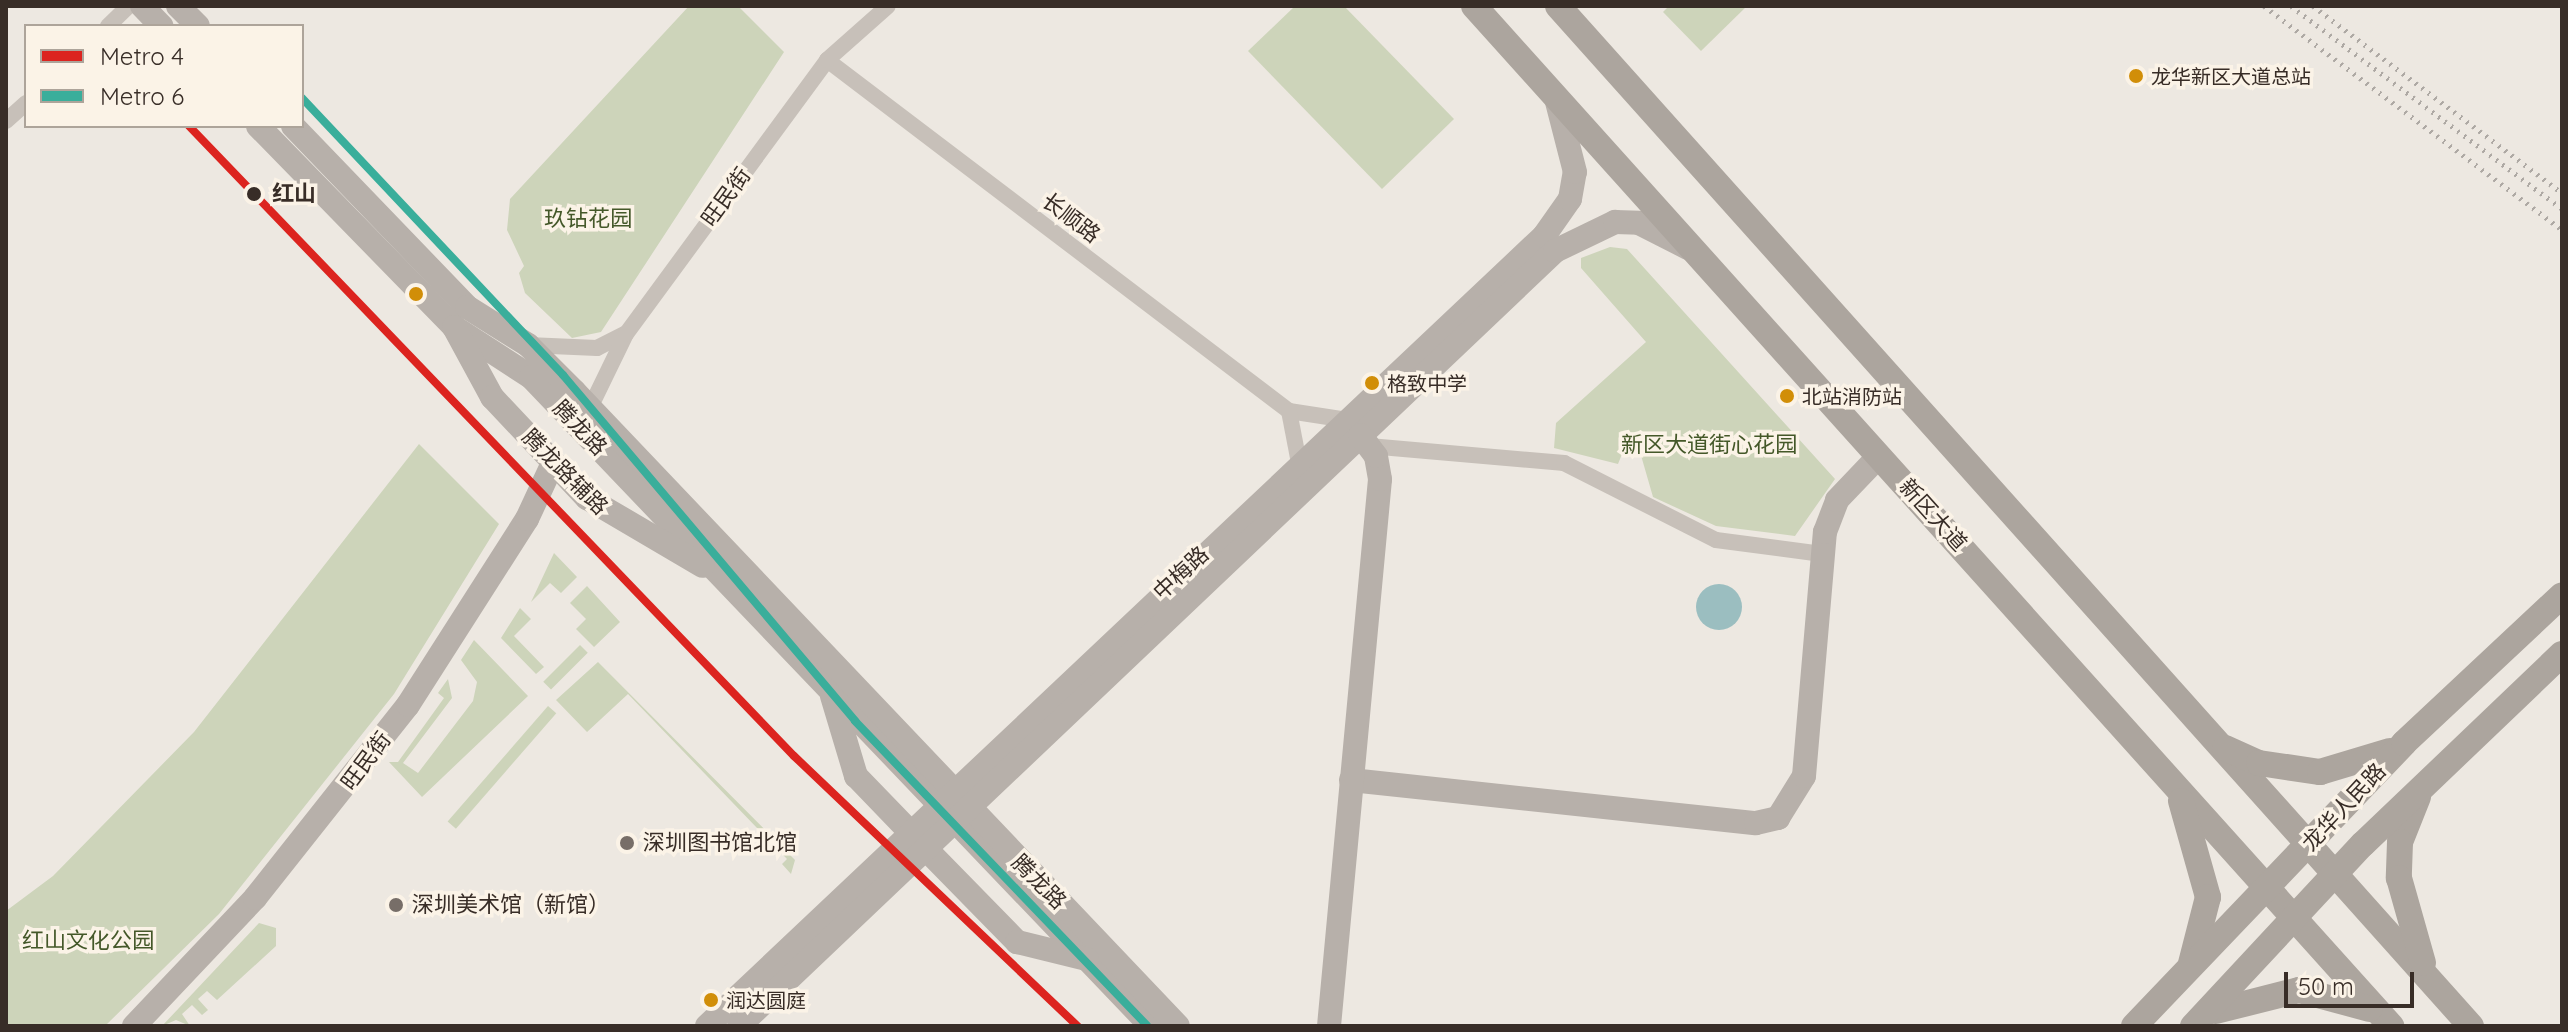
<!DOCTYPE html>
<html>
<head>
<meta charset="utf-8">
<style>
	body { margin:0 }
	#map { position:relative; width:2568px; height:1032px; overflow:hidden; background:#ede8e1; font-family:Quicksand,"Noto Sans SC",sans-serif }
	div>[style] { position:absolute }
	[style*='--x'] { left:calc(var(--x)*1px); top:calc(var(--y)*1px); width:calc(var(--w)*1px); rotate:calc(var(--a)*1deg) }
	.green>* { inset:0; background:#cdd4ba; transform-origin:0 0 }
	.water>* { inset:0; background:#9bbec0 }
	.round { border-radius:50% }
	.street>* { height:16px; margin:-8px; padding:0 8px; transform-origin:8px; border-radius:8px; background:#c7c0b9 }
	.secondary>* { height:24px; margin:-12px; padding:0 12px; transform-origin:12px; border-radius:12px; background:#b7b0aa }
	.primary>* { height:26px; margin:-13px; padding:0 13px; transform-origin:13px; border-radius:13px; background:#aca59e }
	.rail>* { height:5px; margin-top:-2.5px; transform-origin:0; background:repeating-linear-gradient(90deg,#aea9a4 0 2px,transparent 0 8px) }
	.metro-1>* { height:8px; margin:-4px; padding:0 4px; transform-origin:4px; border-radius:4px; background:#dc241f }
	.metro-2>* { height:8px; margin:-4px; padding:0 4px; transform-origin:4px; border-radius:4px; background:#3aae9b }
	.dots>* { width:22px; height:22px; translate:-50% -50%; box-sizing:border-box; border:4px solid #fbf3e7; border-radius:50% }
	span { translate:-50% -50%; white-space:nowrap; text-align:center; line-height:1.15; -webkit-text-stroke:7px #fbf3e7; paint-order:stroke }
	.bus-label { font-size:20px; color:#382d27 }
	.left { translate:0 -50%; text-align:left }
	.stop-label { font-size:22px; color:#382d27; font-weight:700 }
	.street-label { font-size:22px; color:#382d27 }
	.park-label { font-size:22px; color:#445829 }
	.poi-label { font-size:22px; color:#382d27 }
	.frame { position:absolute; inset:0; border:8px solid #382d27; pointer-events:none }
	.legend { position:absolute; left:24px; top:24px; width:280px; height:104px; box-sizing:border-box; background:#fbf3e7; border:2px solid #ada49a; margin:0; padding:10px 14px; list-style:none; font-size:24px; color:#382d27 }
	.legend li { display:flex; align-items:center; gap:16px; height:40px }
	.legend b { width:40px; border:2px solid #ada49a }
	.scale { position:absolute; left:2284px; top:972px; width:130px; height:36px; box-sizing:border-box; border:4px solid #382d27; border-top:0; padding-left:10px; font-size:24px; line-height:28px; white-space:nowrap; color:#382d27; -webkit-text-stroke:6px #fbf3e7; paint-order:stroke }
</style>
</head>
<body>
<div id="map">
	<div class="green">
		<i style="clip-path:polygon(689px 6px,738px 6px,784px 52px,601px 332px,572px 338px,525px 293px,519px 273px,524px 266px,507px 230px,510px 199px)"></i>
		<i style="clip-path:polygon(1295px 6px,1344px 6px,1454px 119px,1382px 189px,1248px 51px)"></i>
		<i style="clip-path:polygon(1669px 6px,1747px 6px,1701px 51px,1663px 12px)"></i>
		<i style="clip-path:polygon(1610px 247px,1627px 249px,1835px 479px,1795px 536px,1716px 526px,1653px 497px,1638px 445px,1628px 439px,1618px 464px,1554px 448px,1556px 423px,1646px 342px,1581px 268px,1581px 258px)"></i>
		<i style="clip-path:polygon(419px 444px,499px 524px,394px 694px,219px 914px,105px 1026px,6px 1026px,6px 911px,53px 876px,194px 732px)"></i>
		<i style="clip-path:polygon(554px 553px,577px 577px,561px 593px,550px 583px,531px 602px)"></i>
		<i style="clip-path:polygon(587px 586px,620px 622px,594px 647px,576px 629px,586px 619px,570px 603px)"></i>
		<i style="clip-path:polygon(520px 608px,531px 619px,514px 636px,544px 667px,536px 674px,501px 638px)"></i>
		<i style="clip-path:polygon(474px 640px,528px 696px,422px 797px,389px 762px,398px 762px,444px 698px,438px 693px,448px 679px,452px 698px,403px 763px,418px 773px,473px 701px,477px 682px,461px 660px)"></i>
		<i style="left:580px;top:645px;width:11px;height:52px;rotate:45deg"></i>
		<i style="clip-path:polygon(598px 662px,795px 860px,791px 874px,782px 864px,787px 859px,628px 694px,587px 732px,556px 700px)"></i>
		<i style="left:548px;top:706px;width:11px;height:153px;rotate:41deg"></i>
		<i style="clip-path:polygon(259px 923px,276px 928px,276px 946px,217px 1000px,207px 991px,198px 999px,208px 1010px,202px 1015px,192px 1005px,182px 1014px,190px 1026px,176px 1020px,162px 1026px)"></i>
	</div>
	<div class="water">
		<i class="round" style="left:1696px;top:584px;width:46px;height:46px"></i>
	</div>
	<div class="street">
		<i style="--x:108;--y:26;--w:29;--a:-44"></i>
		<i style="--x:827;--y:60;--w:580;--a:37.23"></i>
		<i style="--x:1289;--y:411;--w:59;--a:8.8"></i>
		<i style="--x:6;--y:121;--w:27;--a:-42"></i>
		<i style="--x:528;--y:345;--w:69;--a:2.5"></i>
		<i style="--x:597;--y:348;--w:31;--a:-27"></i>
		<i style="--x:590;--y:408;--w:82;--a:-64.1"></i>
		<i style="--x:626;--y:334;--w:340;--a:-53.7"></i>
		<i style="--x:827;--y:60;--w:81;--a:-41.5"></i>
		<i style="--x:1289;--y:411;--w:53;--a:79.1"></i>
		<i style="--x:1369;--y:446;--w:196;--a:5"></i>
		<i style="--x:1564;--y:463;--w:170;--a:26.9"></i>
		<i style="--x:1716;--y:540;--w:107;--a:7.5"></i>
	</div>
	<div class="secondary">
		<i style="--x:142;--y:6;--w:28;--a:46"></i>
		<i style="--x:178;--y:6;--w:28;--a:45"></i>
		<i style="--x:258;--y:126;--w:281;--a:45.7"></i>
		<i style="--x:454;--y:327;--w:92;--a:33"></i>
		<i style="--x:531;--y:377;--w:898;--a:46.31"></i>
		<i style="--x:293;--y:126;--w:251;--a:46.1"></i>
		<i style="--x:467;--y:307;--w:72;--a:31.9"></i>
		<i style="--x:528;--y:345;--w:65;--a:45"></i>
		<i style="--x:574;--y:391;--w:876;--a:46.43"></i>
		<i style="--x:454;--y:327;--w:80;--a:61.5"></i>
		<i style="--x:492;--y:397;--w:139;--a:46.8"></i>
		<i style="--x:587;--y:498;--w:134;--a:30.4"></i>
		<i style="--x:832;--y:696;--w:84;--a:73.3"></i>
		<i style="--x:856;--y:776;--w:78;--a:46"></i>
		<i style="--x:1351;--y:780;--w:407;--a:6.1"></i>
		<i style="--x:1756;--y:823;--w:23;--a:-13"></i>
		<i style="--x:1778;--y:818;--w:49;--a:-58.2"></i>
		<i style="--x:1804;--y:776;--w:245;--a:-85.1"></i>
		<i style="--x:1825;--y:532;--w:34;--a:-69"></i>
		<i style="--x:1837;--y:500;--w:61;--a:-46.3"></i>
		<i style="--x:925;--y:848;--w:132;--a:45.6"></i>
		<i style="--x:1017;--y:942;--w:72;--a:13.7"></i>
		<i style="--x:134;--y:1026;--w:176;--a:-46.6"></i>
		<i style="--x:255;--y:898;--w:246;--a:-51.6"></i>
		<i style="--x:408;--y:705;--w:221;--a:-57.4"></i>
		<i style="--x:527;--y:519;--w:62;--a:-65.1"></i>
		<i style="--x:707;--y:1026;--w:1151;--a:-43.35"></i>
		<i style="--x:1544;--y:236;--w:45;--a:-54.9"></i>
		<i style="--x:1570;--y:199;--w:27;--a:-80"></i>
		<i style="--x:1575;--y:172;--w:72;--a:-104.4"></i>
		<i style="--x:739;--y:1026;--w:1125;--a:-43.52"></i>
		<i style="--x:1555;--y:251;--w:67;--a:-25.8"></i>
		<i style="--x:1615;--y:222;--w:24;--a:2"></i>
		<i style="--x:1639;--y:223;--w:55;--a:27"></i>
		<i style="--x:1329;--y:1026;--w:549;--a:-84.67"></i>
		<i style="--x:1380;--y:479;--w:23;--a:-100"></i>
		<i style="--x:1376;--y:456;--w:26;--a:-127"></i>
	</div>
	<div class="primary">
		<i style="--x:1474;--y:6;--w:1372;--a:48.04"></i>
		<i style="--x:1558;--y:6;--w:1369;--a:48.17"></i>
		<i style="--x:2225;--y:748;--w:37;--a:24"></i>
		<i style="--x:2259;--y:763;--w:62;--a:8.4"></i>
		<i style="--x:2320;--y:772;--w:73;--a:-16.7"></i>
		<i style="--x:2418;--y:797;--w:48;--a:111.8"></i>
		<i style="--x:2400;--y:842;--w:36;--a:92"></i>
		<i style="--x:2399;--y:878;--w:88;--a:74.2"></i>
		<i style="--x:2181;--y:801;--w:100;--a:74.3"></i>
		<i style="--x:2208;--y:897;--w:68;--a:104.4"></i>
		<i style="--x:2216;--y:1011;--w:86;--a:-14.2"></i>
		<i style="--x:2299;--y:990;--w:73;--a:15"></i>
		<i style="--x:2134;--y:1026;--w:391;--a:-46.3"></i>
		<i style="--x:2404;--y:743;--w:216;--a:-43.1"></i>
		<i style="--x:2193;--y:1026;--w:249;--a:-47"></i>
		<i style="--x:2363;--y:844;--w:275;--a:-43.7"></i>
	</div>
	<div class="rail">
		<i style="--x:2264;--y:6;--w:373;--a:36.9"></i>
		<i style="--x:2291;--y:6;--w:339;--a:36.8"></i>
		<i style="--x:2313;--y:6;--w:311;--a:36.9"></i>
	</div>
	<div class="metro-1">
		<i style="--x:189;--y:126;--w:873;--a:46.16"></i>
		<i style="--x:794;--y:756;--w:392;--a:43.6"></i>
	</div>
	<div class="metro-2">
		<i style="--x:302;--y:98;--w:381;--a:46.7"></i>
		<i style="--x:563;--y:375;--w:453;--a:49.8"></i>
		<i style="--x:855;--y:721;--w:422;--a:46.2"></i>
	</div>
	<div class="dots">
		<i style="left:2136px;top:76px;background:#d18e08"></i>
		<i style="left:254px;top:194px;background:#382d27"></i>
		<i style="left:416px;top:294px;background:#d18e08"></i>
		<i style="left:1372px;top:383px;background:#d18e08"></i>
		<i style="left:1787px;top:396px;background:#d18e08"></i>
		<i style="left:627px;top:843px;background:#776e68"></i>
		<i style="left:396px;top:905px;background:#776e68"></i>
		<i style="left:711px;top:1000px;background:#d18e08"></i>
	</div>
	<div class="bus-label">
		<span class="left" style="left:2151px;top:76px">龙华新区大道总站</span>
		<span class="left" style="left:1387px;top:383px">格致中学</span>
		<span class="left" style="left:1802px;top:396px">北站消防站</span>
		<span class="left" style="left:726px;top:1000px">润达圆庭</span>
	</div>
	<div class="stop-label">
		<span class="left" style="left:272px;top:194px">红山</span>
	</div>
	<div class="street-label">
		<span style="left:726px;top:197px;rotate:-54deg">旺民街</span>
		<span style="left:1071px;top:218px;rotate:37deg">长顺路</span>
		<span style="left:580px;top:428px;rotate:46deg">腾龙路</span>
		<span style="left:565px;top:472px;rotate:45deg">腾龙路辅路</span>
		<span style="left:1933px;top:515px;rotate:48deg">新区大道</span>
		<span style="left:1181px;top:573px;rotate:-43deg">中梅路</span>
		<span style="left:366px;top:761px;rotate:-53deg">旺民街</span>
		<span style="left:2344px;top:807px;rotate:-47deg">龙华人民路</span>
		<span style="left:1039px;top:882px;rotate:45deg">腾龙路</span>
	</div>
	<div class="park-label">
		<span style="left:588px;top:219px">玖钻花园</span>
		<span style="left:1709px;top:445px">新区大道街心花园</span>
		<span style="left:88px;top:941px">红山文化公园</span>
	</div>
	<div class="poi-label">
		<span class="left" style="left:643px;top:843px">深圳图书馆北馆</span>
		<span class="left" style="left:412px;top:905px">深圳美术馆（新馆）</span>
	</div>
	<div class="frame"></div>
	<ul class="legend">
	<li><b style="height:10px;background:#dc241f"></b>Metro 4</li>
	<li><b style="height:10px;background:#3aae9b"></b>Metro 6</li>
	</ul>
	<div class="scale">50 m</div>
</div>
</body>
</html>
